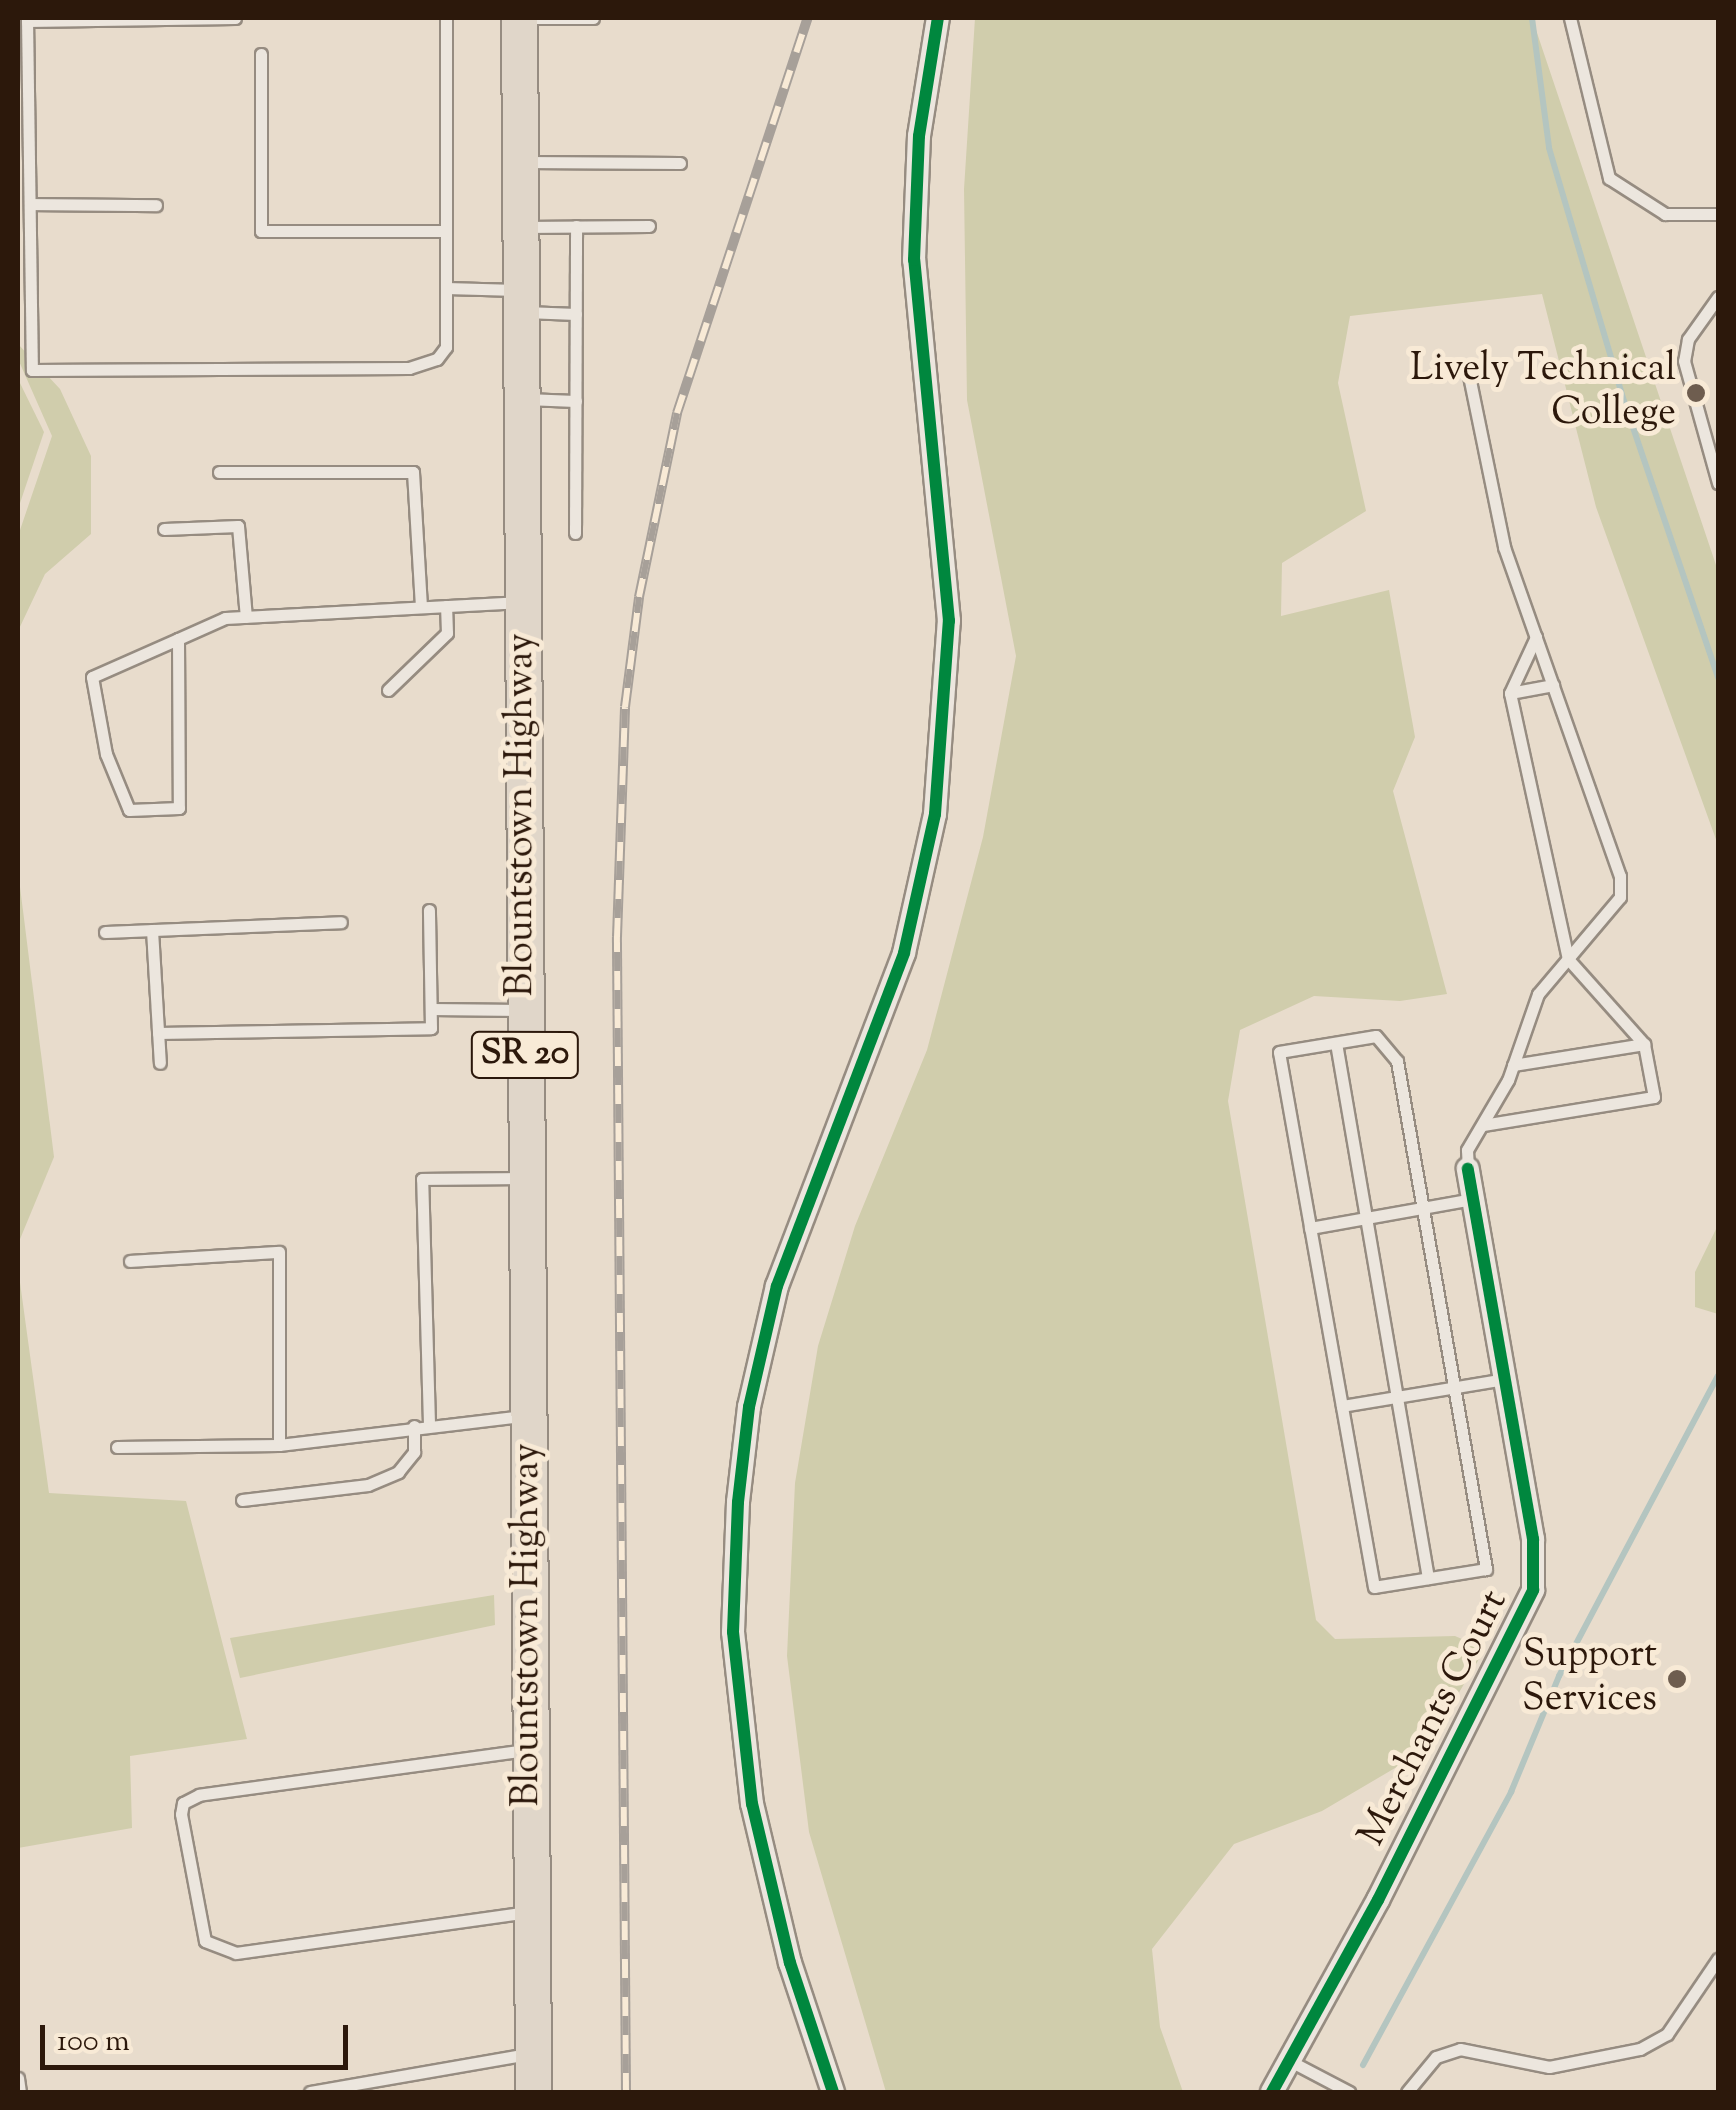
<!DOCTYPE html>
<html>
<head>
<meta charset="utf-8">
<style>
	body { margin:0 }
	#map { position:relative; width:1736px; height:2110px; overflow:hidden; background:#e8dccc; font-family:"Sorts Mill Goudy",serif }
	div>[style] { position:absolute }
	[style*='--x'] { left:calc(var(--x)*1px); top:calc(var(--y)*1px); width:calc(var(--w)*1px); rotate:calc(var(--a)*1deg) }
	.green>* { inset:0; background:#d0cdac }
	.stream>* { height:6px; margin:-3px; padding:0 3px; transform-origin:3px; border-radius:3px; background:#b4c5c0 }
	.roads { filter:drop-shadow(2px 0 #968c81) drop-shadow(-2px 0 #968c81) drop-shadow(0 2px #968c81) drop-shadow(0 -2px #968c81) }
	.lane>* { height:11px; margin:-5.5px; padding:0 5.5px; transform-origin:5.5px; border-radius:5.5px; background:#ece6de }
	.street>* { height:22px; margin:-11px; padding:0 11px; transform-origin:11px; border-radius:11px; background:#ece6de }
	.primary>* { height:35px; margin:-17.5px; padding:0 17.5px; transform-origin:17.5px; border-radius:17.5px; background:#e0d6c9 }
	.rail>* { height:10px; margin-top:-5px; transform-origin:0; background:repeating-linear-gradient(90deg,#f8ead6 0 19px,#a7a099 0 38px); box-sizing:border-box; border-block:2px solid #a7a099 }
	.cycleway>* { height:12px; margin:-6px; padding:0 6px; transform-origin:6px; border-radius:6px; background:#00873e }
	.dots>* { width:28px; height:28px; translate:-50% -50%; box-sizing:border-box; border:5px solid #f8ead6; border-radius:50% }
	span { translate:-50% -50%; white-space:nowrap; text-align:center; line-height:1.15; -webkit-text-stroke:10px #f8ead6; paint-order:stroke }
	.shield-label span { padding:2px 8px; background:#f8ead6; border:2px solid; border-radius:8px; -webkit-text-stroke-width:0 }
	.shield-label { font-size:35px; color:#2c180b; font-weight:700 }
	.poi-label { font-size:38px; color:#2c180b }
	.right { translate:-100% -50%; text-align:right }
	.street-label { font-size:38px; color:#2c180b }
	.frame { position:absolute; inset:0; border:20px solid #2c180b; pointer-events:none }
	.scale { position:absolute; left:40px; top:2025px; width:308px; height:45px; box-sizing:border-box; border:5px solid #2c180b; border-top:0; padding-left:12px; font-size:30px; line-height:35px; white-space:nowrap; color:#2c180b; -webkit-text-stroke:8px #f8ead6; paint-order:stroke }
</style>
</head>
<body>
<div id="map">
	<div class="green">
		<i style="clip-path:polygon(975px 18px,1532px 18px,1718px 571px,1718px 845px,1596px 507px,1542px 294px,1350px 316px,1338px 383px,1366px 511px,1282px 563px,1281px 616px,1389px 590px,1415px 737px,1393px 791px,1447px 994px,1400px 1001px,1314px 996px,1240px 1030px,1228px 1101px,1316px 1620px,1335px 1639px,1455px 1636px,1485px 1649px,1424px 1751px,1322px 1811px,1234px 1844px,1152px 1949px,1160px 2027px,1183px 2092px,886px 2092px,809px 1832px,787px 1656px,795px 1483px,818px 1346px,855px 1226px,927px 1050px,983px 837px,1016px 656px,967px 400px,964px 189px)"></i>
		<i style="clip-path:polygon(18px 344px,60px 389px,91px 456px,91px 534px,45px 574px,18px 631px,18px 536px,52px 436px,18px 359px)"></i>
		<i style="clip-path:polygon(18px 379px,44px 432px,18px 509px)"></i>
		<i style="clip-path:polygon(18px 871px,54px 1157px,18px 1244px)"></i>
		<i style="clip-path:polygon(1718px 1225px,1718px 1314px,1695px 1307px,1695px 1272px)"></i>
		<i style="clip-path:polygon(18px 1268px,49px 1493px,186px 1501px,247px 1739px,130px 1756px,132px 1828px,18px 1848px)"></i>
		<i style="clip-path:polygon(494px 1595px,495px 1625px,240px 1678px,230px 1638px)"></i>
	</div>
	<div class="stream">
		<i style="--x:1532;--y:18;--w:131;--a:82.5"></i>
		<i style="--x:1549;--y:148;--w:264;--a:73.5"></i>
		<i style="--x:1624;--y:401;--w:292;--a:71.2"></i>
		<i style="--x:1363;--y:2065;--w:311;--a:-61.5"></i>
		<i style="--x:1511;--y:1792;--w:126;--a:-67.5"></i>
		<i style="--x:1559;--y:1676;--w:340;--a:-62.1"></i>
	</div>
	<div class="roads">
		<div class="lane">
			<i style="--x:27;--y:18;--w:352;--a:89.2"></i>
			<i style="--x:32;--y:370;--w:377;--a:-0.3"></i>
			<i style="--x:409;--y:368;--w:29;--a:-18"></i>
			<i style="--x:437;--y:359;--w:15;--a:-53"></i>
			<i style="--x:446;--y:347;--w:329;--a:-90"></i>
			<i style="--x:524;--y:18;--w:69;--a:0"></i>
			<i style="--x:1570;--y:18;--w:165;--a:76.3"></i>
			<i style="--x:1609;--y:178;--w:67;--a:32.7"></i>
			<i style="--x:1665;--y:214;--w:53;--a:0"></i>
			<i style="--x:27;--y:21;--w:208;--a:-0.8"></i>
			<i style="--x:261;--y:54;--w:177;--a:90"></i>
			<i style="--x:261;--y:231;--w:185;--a:0"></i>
			<i style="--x:524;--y:162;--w:156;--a:0.4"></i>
			<i style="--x:30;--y:204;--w:126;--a:0.5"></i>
			<i style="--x:523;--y:227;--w:126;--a:-0.5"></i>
			<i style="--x:446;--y:288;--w:71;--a:1.6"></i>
			<i style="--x:1718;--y:297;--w:52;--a:125.5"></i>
			<i style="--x:1688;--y:339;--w:22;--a:100"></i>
			<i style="--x:1684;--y:361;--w:127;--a:74.4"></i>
			<i style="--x:525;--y:312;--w:51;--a:2.2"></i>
			<i style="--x:1467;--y:366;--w:185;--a:78.4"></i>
			<i style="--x:1504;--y:547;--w:349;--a:70.6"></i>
			<i style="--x:1620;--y:876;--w:21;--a:90"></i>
			<i style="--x:1620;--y:897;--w:127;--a:130.2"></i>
			<i style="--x:1538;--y:994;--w:91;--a:109.2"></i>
			<i style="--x:1508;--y:1080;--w:81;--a:120.4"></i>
			<i style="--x:1467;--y:1150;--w:19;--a:87"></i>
			<i style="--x:525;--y:399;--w:51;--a:2.2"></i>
			<i style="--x:219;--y:472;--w:194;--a:0"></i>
			<i style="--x:413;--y:472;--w:135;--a:86.6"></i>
			<i style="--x:164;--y:529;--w:74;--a:-2.3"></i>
			<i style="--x:238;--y:526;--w:91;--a:85"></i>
			<i style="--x:575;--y:533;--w:307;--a:-89.8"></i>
			<i style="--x:178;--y:639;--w:169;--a:89.7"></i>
			<i style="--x:179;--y:808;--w:50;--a:177.7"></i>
			<i style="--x:129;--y:810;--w:61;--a:-112.3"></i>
			<i style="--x:106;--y:754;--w:78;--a:-100.3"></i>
			<i style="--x:92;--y:677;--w:94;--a:-23.8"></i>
			<i style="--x:178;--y:639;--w:51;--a:-24.1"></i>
			<i style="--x:225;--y:618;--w:293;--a:-3.1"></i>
			<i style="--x:388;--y:690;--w:82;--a:-44"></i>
			<i style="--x:447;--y:633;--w:27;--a:-92"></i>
			<i style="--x:1510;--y:693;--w:44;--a:-10.5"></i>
			<i style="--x:152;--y:930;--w:133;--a:86.6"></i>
			<i style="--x:105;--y:932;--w:236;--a:-2.4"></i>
			<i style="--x:431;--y:1009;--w:90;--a:0.6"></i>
			<i style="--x:158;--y:1033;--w:273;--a:-1"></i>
			<i style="--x:431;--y:1028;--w:118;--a:-91"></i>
			<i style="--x:1376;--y:1036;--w:33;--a:50"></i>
			<i style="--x:1397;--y:1061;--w:516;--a:80.06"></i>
			<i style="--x:1486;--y:1569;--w:113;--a:170.9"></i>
			<i style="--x:1374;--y:1587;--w:543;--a:-100.07"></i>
			<i style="--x:1279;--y:1052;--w:98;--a:-9.4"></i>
			<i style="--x:1336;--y:1043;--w:543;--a:80.24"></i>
			<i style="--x:1513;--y:1065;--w:133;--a:-9.1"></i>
			<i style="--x:1644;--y:1044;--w:114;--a:-131.8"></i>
			<i style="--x:1568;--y:959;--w:272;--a:-102.3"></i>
			<i style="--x:1510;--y:693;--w:62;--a:-65.1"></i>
			<i style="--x:1483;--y:1125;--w:173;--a:-9.3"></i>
			<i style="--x:1654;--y:1097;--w:54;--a:-100.7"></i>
			<i style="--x:1310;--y:1228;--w:166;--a:-10.1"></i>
			<i style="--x:130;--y:1261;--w:149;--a:-3.5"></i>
			<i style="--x:279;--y:1252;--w:193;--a:90"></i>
			<i style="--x:1342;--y:1406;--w:165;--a:-9.4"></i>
			<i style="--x:429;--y:1424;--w:245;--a:-91.6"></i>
			<i style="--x:422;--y:1179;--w:99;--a:-0.6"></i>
			<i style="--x:117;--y:1447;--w:162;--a:-0.7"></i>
			<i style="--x:279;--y:1445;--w:246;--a:-6.8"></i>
			<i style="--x:242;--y:1500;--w:127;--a:-6.8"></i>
			<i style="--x:368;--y:1485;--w:33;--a:-23"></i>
			<i style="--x:398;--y:1472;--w:26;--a:-51"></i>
			<i style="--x:414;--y:1452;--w:26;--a:-90"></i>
			<i style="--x:526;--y:1750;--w:330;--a:172.2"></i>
			<i style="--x:199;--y:1795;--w:18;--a:153"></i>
			<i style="--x:183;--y:1803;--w:11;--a:100"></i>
			<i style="--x:181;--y:1814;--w:129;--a:79.3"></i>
			<i style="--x:205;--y:1941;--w:33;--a:21"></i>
			<i style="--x:236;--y:1953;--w:295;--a:-8"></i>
			<i style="--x:1290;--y:2061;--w:67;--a:27.7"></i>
			<i style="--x:18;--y:2078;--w:14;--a:82"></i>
			<i style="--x:310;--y:2092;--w:220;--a:-9.9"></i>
			<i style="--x:1407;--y:2092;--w:45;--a:-50.4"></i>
			<i style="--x:1436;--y:2057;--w:25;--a:-18"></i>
			<i style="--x:1460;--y:2049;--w:91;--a:11.4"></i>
			<i style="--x:1549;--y:2067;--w:93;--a:-11.2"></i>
			<i style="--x:1640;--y:2049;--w:31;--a:-29"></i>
			<i style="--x:1667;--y:2034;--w:91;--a:-55.8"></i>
		</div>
		<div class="street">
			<i style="--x:833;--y:2092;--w:136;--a:-108.4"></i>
			<i style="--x:790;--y:1963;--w:163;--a:-103.4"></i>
			<i style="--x:752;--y:1804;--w:173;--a:-96.3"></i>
			<i style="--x:733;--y:1632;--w:130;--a:-87.8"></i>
			<i style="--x:738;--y:1502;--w:96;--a:-83.4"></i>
			<i style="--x:749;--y:1407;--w:124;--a:-77"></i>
			<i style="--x:777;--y:1286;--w:356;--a:-69.1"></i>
			<i style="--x:904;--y:953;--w:142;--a:-77.4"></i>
			<i style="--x:935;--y:814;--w:194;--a:-85.9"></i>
			<i style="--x:949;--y:621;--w:363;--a:-95.5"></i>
			<i style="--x:914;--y:260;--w:124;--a:-87.7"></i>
			<i style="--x:919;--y:136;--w:120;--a:-80.9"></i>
			<i style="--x:1272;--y:2092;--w:219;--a:-61.1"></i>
			<i style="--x:1378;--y:1900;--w:347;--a:-63.4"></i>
			<i style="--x:1533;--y:1590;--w:51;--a:-90"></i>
			<i style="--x:1533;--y:1539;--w:376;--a:-100"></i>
		</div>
		<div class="primary">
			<i style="--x:519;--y:18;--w:2074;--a:89.61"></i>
		</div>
	</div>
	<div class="rail">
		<i style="--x:626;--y:2092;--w:1155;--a:-90.45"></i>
		<i style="--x:617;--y:937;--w:230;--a:-88"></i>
		<i style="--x:625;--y:707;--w:111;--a:-82.7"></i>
		<i style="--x:639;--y:597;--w:188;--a:-78.3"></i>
		<i style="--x:677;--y:413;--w:416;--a:-71.7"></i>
	</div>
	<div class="cycleway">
		<i style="--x:833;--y:2092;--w:136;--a:-108.4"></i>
		<i style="--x:790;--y:1963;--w:163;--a:-103.4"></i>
		<i style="--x:752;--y:1804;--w:173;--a:-96.3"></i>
		<i style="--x:733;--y:1632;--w:130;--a:-87.8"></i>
		<i style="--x:738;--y:1502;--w:96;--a:-83.4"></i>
		<i style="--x:749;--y:1407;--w:124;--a:-77"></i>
		<i style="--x:777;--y:1286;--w:356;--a:-69.1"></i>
		<i style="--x:904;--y:953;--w:142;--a:-77.4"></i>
		<i style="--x:935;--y:814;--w:194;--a:-85.9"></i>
		<i style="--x:949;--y:621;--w:363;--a:-95.5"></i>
		<i style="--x:914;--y:260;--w:124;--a:-87.7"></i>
		<i style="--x:919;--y:136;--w:120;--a:-80.9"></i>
		<i style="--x:1272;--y:2092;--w:219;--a:-61.1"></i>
		<i style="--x:1378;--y:1900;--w:347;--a:-63.4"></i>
		<i style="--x:1533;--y:1590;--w:51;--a:-90"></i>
		<i style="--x:1533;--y:1539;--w:376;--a:-100"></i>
	</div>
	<div class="dots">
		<i style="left:1696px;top:393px;background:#6e5d4f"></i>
		<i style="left:1677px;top:1679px;background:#6e5d4f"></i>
	</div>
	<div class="shield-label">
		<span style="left:525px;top:1055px">SR 20</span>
	</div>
	<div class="poi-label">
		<span class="right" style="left:1676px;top:393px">Lively Technical<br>College</span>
		<span class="right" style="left:1657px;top:1679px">Support<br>Services</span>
	</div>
	<div class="street-label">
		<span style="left:523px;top:815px;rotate:-90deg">Blountstown Highway</span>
		<span style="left:529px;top:1625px;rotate:-90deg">Blountstown Highway</span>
		<span style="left:1435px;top:1719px;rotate:-63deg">Merchants Court</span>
	</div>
	<div class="frame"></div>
	<div class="scale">100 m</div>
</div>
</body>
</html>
